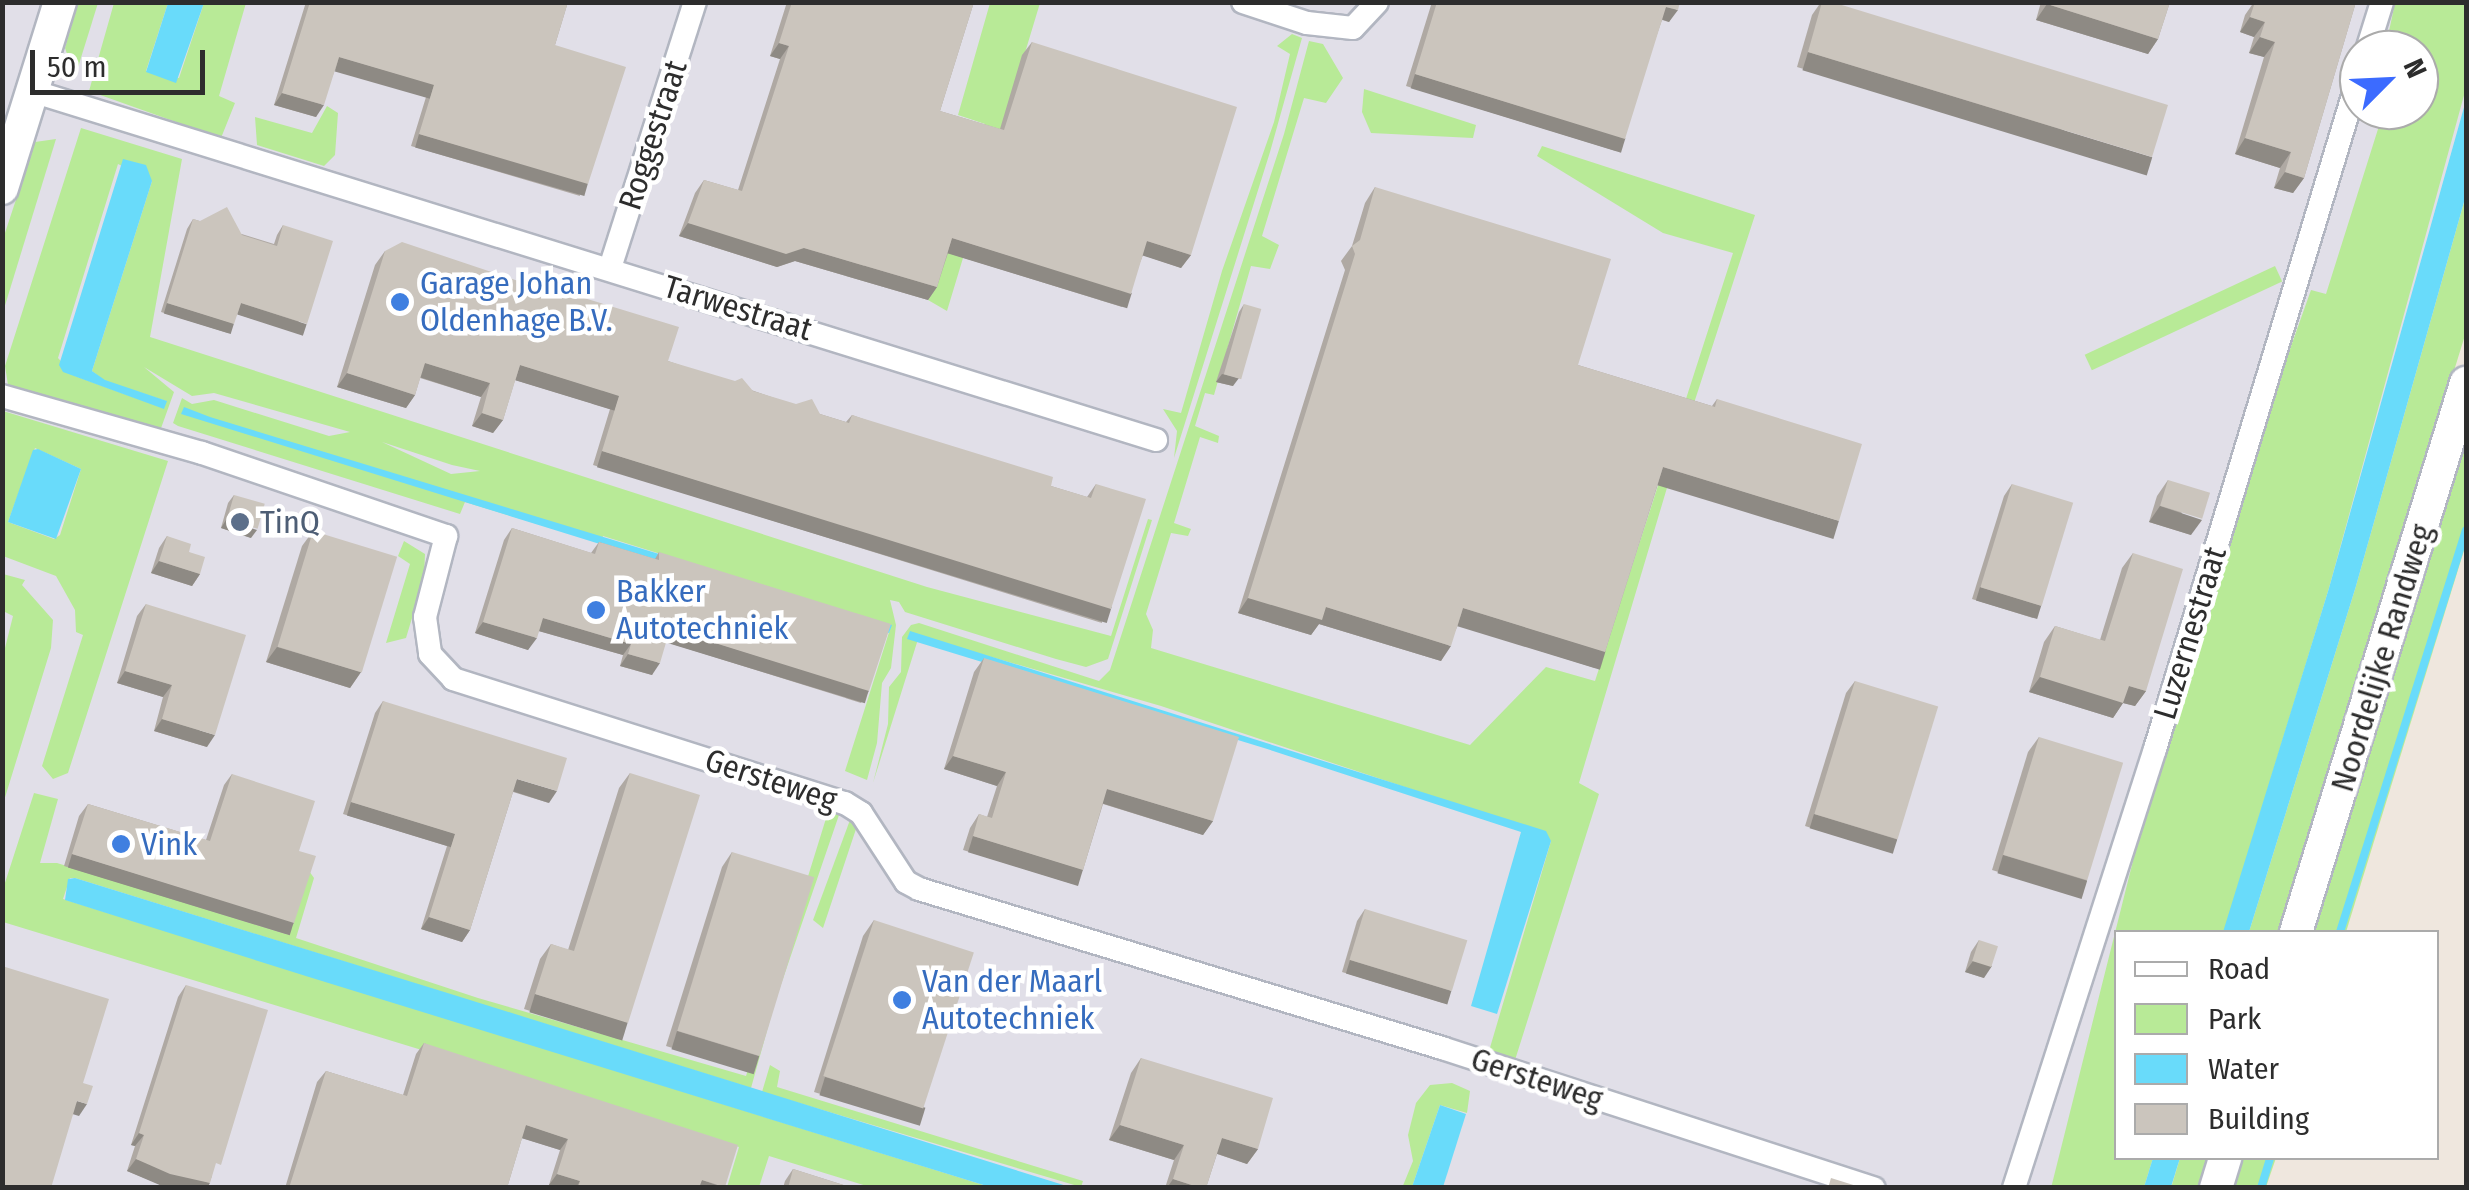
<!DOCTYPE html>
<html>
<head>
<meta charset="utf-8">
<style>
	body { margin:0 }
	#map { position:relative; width:2469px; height:1190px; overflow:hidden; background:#efe7de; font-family:"Fira Sans Condensed",sans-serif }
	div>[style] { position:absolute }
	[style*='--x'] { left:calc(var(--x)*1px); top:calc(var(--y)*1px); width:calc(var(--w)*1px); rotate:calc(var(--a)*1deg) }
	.industrial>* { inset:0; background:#e1dfe8 }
	.green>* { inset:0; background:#b8ea97; transform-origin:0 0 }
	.water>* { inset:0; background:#69dbfa }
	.stream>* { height:8px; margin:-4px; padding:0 4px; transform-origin:4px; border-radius:4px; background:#69dbfa }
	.roads { filter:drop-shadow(2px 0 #b2b6c1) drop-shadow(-2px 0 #b2b6c1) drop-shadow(0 2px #b2b6c1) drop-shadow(0 -2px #b2b6c1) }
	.street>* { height:22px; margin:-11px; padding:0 11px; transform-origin:11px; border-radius:11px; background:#fff }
	.secondary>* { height:32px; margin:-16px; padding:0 16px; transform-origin:16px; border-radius:16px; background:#fff }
	.wall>* { inset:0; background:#afa9a3 }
	.shaded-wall>* { inset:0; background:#8e8a84; transform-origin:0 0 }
	.building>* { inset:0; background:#cbc5bd; transform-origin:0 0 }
	.dots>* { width:28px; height:28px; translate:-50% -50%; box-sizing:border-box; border:5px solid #fff; border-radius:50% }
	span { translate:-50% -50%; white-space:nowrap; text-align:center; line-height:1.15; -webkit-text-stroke:9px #fff; paint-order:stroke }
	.street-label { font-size:32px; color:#2d2d2d }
	.shop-label { font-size:32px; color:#366cbe }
	.left { translate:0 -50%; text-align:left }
	.service-label { font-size:32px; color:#4e5e75 }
	.frame { position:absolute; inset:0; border:5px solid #2d2d2d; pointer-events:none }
	.legend { position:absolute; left:2114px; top:930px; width:325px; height:230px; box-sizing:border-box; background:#fff; border:2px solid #ababab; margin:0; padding:12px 18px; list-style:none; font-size:30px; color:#2d2d2d }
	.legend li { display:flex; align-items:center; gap:20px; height:50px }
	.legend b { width:50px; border:2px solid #ababab }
	.north { position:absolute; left:2339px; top:30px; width:100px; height:100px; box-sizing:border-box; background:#fff; border:2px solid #ababab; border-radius:50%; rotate:66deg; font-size:28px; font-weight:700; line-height:40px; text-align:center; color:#2d2d2d }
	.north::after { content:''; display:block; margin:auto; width:35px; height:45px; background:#3c6bff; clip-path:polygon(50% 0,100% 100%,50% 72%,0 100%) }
	.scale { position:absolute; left:30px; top:50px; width:175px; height:45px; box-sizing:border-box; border:5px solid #2d2d2d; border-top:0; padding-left:12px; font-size:30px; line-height:35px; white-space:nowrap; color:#2d2d2d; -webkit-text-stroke:8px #fff; paint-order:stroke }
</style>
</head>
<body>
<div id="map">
	<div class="industrial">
		<i style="clip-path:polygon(evenodd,2466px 2px,2466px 100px,2329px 588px,2116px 932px,2116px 1158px,2153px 1158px,2144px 1187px,3px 1188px,2px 3px,2466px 2px,2359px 50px,2419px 50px,2419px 110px,2359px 110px,2359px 50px)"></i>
	</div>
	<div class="green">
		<i style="clip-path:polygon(78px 3px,98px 3px,75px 77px,65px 48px)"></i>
		<i style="clip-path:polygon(114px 3px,168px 3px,146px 71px,179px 78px,204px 3px,246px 3px,219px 96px,235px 103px,221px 138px,89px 91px)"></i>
		<i style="clip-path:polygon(990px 3px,1040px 3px,947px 311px,928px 300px,985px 124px,958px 115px)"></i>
		<i style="clip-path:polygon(2395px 3px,2466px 3px,2466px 88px,2329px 588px,2224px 932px,2116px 932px,2116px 1158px,2153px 1158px,2144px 1187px,2051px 1188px,2140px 833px,2275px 391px,2311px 290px,2326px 294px,2384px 110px,2419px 110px,2419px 50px,2385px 50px)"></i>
		<i style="clip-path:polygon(1292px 34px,1302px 38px,1270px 152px,1174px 458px,1177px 431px,1163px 409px,1181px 413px,1222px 271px,1274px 122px,1290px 54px,1277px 46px)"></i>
		<i style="clip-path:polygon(1309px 41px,1323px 44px,1343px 78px,1326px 103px,1304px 98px,1262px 236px,1279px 245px,1270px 269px,1251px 266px,1214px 395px,1205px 393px,1195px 426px,1219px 436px,1218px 443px,1200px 437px,1174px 523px,1191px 529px,1188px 536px,1171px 533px,1146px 614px,1153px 630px,1151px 648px,1470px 745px,1546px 667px,1595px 681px,1733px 253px,1663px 233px,1537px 156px,1542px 146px,1755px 215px,1672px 471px,1579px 783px,1599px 794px,1515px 1060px,1489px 1051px,1551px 841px,1501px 819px,1161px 706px,919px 636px,873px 783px,888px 724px,889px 687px,901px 672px,902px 637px,911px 625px,919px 623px,1099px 681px,1110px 670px,1284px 134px)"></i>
		<i style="clip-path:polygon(1364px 89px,1476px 125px,1473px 138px,1371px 133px,1362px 112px)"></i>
		<i style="clip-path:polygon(327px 106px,338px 113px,335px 155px,324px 166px,257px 145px,255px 117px,312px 133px)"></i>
		<i style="clip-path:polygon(evenodd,81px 128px,182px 159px,150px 337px,927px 587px,1111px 636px,1148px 519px,1152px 520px,1108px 659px,1086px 667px,1056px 659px,905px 612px,899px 602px,890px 600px,896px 625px,891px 668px,882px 683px,877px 743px,867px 780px,845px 771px,891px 626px,603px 536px,600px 543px,465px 502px,460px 514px,178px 426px,173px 423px,182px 398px,192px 404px,214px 400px,329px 436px,350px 432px,214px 393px,192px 396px,144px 367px,174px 392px,160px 431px,8px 385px,5px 366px,81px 128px,118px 164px,152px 181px,92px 371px,105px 381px,166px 401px,163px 408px,75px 376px,58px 358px,118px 164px,81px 128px,382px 442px,452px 465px,480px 471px,451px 474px,382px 442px)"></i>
		<i style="clip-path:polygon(56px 139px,3px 312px,3px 239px,35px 142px)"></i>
		<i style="clip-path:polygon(2466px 195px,2466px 332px,2280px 932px,2249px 932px,2356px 586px)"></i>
		<i style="left:2275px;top:266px;width:17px;height:210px;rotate:65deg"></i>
		<i style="clip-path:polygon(evenodd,3px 411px,168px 461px,68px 773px,53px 779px,42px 766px,83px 635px,76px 632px,75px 610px,56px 576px,3px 556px,3px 411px,35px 448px,81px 469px,60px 535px,54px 539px,8px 522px,35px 448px)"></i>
		<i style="clip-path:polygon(2466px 430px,2466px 544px,2346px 932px,2311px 932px)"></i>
		<i style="clip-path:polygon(404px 541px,425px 554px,424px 578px,406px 638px,386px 643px,410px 564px,398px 556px)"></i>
		<i style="clip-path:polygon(3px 574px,25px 580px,22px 585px,53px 620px,51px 648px,3px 804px,3px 656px,13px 616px,3px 611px)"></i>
		<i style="clip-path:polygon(34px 793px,58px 799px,40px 863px,57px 863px,286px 934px,307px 868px,314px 878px,296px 938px,478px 998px,746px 1076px,828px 812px,839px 815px,775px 1002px,751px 1088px,75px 878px,70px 878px,63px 899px,990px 1187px,870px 1187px,769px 1156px,759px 1187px,727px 1187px,739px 1147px,3px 922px,3px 889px)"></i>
		<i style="clip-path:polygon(850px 820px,856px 829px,823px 928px,813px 920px)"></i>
		<i style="clip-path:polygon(770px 1065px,780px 1071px,777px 1087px,1083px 1181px,1081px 1187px,762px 1092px)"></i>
		<i style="clip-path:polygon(1452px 1083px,1470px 1091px,1467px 1113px,1440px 1105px,1412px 1187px,1402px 1188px,1413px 1161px,1408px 1135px,1416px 1103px,1430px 1085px)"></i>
		<i style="clip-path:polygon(2180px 1158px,2210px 1158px,2201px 1187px,2171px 1188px)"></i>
		<i style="clip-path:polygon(2241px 1158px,2276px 1158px,2266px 1187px,2232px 1188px)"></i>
	</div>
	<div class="water">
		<i style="clip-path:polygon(168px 3px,204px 3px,176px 83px,146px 72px)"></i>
		<i style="clip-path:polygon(2466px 100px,2466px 195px,2356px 586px,2249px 932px,2223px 932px,2329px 588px)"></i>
		<i style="clip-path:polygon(123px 159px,146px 165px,152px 181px,92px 371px,105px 380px,167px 401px,164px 409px,63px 372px,59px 365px)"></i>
		<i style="clip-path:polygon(184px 407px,210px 417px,892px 625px,889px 633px,861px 625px,223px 427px,181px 414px)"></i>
		<i style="clip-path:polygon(38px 449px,81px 469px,56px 539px,8px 522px,33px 450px)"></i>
		<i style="clip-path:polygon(910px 631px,1546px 831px,1551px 841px,1497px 1014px,1471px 1006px,1521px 832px,1264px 748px,907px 639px)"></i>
		<i style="clip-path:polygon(75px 878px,454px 995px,1070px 1187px,990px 1187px,309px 977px,65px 900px,68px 879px)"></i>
		<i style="clip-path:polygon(1440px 1105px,1466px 1114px,1443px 1187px,1412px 1187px)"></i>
		<i style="clip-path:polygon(2153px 1158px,2180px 1158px,2171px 1187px,2144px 1187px)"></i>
	</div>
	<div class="stream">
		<i style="--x:2340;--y:932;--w:421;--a:-72.6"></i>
		<i style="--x:2261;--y:1188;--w:31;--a:-73"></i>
	</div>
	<div class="roads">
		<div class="street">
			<i style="--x:1243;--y:2;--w:67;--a:18.2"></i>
			<i style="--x:1307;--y:23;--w:46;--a:6.2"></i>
			<i style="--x:1353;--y:28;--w:35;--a:-47"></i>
			<i style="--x:2367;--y:50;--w:50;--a:-72.6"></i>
			<i style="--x:32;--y:91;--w:1177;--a:17.25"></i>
			<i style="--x:610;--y:268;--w:279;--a:-72.3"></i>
			<i style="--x:2;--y:396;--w:208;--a:15.9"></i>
			<i style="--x:202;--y:453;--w:258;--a:18.8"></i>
			<i style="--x:446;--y:536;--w:84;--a:104.5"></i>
			<i style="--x:425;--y:617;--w:37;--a:82"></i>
			<i style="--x:430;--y:654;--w:34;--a:47"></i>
			<i style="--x:453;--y:679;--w:411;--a:17.6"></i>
			<i style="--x:845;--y:803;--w:19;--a:32"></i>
			<i style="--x:861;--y:813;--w:82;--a:56.9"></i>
			<i style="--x:906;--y:882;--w:15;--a:28"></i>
			<i style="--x:919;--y:889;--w:547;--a:16.91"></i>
			<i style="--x:1442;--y:1048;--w:454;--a:18"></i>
			<i style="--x:2014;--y:1188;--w:461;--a:-72.2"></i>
			<i style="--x:2155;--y:749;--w:703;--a:-73.14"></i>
		</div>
		<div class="secondary">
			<i style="--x:2;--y:188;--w:195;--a:-72.7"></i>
			<i style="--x:2296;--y:932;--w:575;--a:-72.79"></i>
			<i style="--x:2216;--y:1188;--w:31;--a:-73"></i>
		</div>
	</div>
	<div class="wall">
		<i style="clip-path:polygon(306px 2px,568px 2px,555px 45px,580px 196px,411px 146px,426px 97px,335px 70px,316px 117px,274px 105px)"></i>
		<i style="clip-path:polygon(787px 2px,974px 2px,940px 111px,1000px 129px,1022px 55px,1032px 42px,1191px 255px,1181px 268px,1143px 255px,1122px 307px,948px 253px,937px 287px,928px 300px,795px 261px,777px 267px,679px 236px,695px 193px,704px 180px,738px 190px,780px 59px,770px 56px)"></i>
		<i style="clip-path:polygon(1432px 2px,1680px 2px,1669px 22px,1662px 20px,1616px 151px,1406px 86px)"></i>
		<i style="clip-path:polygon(1821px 2px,1832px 2px,2141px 173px,1797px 67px,1812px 15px)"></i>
		<i style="clip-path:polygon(2041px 2px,2170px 2px,2158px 39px,2148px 54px,2036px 20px)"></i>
		<i style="clip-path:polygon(2254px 2px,2356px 2px,2304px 178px,2293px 193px,2274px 188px,2280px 168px,2235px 154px,2264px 57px,2249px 53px,2254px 37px,2240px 32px,2245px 15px)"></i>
		<i style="clip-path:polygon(1375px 187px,1578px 365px,1712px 406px,1717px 399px,1828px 537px,1658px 484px,1605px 652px,1595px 668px,1458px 625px,1441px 661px,1319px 624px,1311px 635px,1238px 613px,1345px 270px,1341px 261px,1352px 246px,1365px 203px)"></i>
		<i style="clip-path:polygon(193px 219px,274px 244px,277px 235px,283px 225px,301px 334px,237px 314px,228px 333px,161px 312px,187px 229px)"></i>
		<i style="clip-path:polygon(385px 251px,559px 295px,561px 291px,668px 361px,820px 414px,846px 422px,852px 415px,1051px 486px,1087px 497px,1096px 484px,1102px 623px,593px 465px,610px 409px,515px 380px,503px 420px,493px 433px,472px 426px,481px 397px,420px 378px,415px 395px,406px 408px,337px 387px,375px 265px)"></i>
		<i style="clip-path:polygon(1244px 304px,1233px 386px,1216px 382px,1239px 312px)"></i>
		<i style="clip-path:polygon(2168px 480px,2191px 535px,2149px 522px,2157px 496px)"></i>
		<i style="clip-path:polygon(2012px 484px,2041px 606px,2033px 618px,1972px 599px,2004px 496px)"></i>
		<i style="clip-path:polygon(234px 495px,251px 538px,221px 528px,228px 503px)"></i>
		<i style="clip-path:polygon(512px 528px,591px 553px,599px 542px,655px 559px,659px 552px,869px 691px,861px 703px,666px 642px,652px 675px,620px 666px,623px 655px,539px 631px,528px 650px,475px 633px,504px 540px)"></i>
		<i style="clip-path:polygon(313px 531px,361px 672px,350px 688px,266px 662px,302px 546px)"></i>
		<i style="clip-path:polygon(167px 536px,189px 552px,200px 574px,192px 586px,151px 573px,159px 548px)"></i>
		<i style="clip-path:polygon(2133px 553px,2146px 691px,2135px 706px,2123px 703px,2113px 718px,2029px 692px,2044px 642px,2055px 626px,2100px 640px,2122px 568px)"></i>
		<i style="clip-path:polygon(146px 604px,207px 747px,154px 731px,163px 697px,117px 683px,137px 616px)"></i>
		<i style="clip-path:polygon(984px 658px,1213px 821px,1203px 835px,1103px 804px,1083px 870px,1073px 884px,963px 850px,970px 828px,979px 814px,987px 817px,997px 786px,944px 769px,974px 672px)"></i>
		<i style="clip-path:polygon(1855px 681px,1897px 840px,1889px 852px,1805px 826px,1846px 693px)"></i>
		<i style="clip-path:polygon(383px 701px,549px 803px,513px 792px,470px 930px,462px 942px,421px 929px,447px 846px,343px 814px,375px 713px)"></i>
		<i style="clip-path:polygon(2039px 737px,2087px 881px,2076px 896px,1992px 870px,2028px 752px)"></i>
		<i style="clip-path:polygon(630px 773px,618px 1039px,524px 1009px,540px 959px,551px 944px,568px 950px,619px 788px)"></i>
		<i style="clip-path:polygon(232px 774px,299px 851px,294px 923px,286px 934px,64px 866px,79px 816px,88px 804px,206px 840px,224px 785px)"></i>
		<i style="clip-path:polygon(732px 852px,759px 1056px,748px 1071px,666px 1046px,722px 867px)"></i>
		<i style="clip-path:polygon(1365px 909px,1451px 991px,1443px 1003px,1342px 972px,1357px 921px)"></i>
		<i style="clip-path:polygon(874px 920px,915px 1123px,814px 1092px,863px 936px)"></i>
		<i style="clip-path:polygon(1979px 940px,1984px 978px,1965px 972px,1971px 952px)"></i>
		<i style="clip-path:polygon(186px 985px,212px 1176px,207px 1188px,169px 1188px,127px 1171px,135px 1146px,131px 1145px,178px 997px)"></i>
		<i style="clip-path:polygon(424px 1043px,725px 1188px,556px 1188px,549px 1185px,560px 1150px,522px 1138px,507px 1188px,285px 1188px,317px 1082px,326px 1071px,403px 1095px,416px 1054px)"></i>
		<i style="clip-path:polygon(1141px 1058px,1258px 1149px,1247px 1164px,1217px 1154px,1206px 1188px,1165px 1188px,1174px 1160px,1109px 1140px,1131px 1073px)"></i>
		<i style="clip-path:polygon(793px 1169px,853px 1188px,783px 1188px,785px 1181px)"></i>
	</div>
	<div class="shaded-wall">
		<i style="clip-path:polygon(2047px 4px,2158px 39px,2148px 54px,2036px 20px)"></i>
		<i style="clip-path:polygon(1666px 7px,1678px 10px,1669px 22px,1658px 18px)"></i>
		<i style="clip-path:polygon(2250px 17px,2265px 22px,2254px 37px,2240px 32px)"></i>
		<i style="clip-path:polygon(2260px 37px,2275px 42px,2264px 57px,2249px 53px)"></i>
		<i style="clip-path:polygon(779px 43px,789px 46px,780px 59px,770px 56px)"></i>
		<i style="left:1808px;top:52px;width:360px;height:19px;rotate:17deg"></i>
		<i style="left:339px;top:57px;width:99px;height:15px;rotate:16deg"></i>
		<i style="left:1415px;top:74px;width:220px;height:15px;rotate:17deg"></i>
		<i style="clip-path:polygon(282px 93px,324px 105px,316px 117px,274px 105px)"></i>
		<i style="left:419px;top:134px;width:176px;height:14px;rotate:16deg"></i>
		<i style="clip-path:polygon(2245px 138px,2291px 152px,2280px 168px,2235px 154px)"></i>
		<i style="clip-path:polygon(2285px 172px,2304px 178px,2293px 193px,2274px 188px)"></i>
		<i style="clip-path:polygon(688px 223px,804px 248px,937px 287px,928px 300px,795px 261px,777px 267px,679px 236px)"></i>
		<i style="left:952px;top:238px;width:188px;height:16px;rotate:17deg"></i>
		<i style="clip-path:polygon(1147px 241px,1191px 255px,1181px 268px,1138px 254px)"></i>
		<i style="left:167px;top:303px;width:70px;height:11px;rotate:17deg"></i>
		<i style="left:241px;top:303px;width:69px;height:12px;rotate:18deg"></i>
		<i style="clip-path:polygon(425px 363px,490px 383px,481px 397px,416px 376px)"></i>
		<i style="left:520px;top:365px;width:104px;height:16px;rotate:17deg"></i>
		<i style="clip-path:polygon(347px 373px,415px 395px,406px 408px,337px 387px)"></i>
		<i style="clip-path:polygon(1222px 374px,1239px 378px,1233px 386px,1216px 382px)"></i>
		<i style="clip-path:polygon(482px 413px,503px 420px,493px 433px,472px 426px)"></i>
		<i style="left:602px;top:451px;width:533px;height:17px;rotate:17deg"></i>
		<i style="left:1663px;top:467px;width:184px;height:19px;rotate:17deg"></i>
		<i style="clip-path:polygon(2160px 506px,2202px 520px,2191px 535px,2149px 522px)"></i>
		<i style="clip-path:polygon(226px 520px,257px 530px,251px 538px,221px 528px)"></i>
		<i style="clip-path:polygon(159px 561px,200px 574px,192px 586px,151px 573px)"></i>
		<i style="left:1980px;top:587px;width:64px;height:14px;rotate:17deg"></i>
		<i style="clip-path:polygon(1248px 598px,1326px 607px,1451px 646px,1441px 661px,1319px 624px,1311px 635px,1238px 613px)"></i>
		<i style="left:1463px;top:608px;width:149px;height:19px;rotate:17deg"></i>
		<i style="clip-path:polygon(543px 618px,631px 644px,623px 655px,535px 630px)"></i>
		<i style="clip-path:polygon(483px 622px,537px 638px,528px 650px,475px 633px)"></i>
		<i style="left:670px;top:629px;width:208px;height:14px;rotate:17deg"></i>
		<i style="clip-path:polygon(277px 647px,361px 672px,350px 688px,266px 662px)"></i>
		<i style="clip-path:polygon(628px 654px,660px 663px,652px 675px,620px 666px)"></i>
		<i style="clip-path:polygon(125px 671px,172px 685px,163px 697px,117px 683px)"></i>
		<i style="clip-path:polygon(2040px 677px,2129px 686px,2146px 691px,2135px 706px,2123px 703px,2113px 718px,2029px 692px)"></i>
		<i style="clip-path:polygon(162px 719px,215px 735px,207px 747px,154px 731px)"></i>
		<i style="clip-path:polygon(953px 756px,1006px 772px,997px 786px,944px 769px)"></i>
		<i style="clip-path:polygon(517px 779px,557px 791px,549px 803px,509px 790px)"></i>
		<i style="clip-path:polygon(1107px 789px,1213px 821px,1203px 835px,1098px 802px)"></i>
		<i style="left:351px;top:802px;width:109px;height:14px;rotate:17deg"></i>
		<i style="left:1814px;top:814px;width:87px;height:15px;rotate:17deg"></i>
		<i style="left:973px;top:836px;width:115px;height:17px;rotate:17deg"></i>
		<i style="left:72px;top:854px;width:232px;height:14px;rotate:17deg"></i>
		<i style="left:2003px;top:855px;width:88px;height:19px;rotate:17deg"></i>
		<i style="clip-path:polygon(429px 917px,470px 930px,462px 942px,421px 929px)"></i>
		<i style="left:1350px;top:960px;width:106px;height:14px;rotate:17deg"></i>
		<i style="clip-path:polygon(1973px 961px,1992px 966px,1984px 978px,1965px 972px)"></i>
		<i style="left:535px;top:994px;width:97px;height:19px;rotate:17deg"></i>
		<i style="left:677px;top:1031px;width:86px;height:19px;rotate:17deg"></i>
		<i style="left:825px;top:1077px;width:105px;height:19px;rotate:17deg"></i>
		<i style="clip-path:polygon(77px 1101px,87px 1104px,79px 1116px,69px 1113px)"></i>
		<i style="clip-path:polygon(526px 1125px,568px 1139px,560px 1150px,518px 1137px)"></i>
		<i style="clip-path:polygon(1120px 1125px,1184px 1145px,1174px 1160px,1109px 1140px)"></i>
		<i style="clip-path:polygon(139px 1133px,144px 1135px,135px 1146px,131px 1145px)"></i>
		<i style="clip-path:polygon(1222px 1138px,1258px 1149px,1247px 1164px,1212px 1152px)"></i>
		<i style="clip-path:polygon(136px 1159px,210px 1183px,207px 1188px,162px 1186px,127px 1171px)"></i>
		<i style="clip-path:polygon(557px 1174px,580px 1181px,576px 1188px,556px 1188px,549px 1185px)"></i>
		<i style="clip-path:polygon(1173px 1179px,1201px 1188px,1167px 1188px)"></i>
		<i style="clip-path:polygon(702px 1180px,725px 1188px,696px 1188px)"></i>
	</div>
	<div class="building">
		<i style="clip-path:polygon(310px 2px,568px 2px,555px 45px,626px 67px,588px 184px,419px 134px,434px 85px,339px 57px,324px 105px,282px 93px)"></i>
		<i style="clip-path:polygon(792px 2px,974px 2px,940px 111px,1004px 130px,1032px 42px,1237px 107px,1191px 255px,1147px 241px,1131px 294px,952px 238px,937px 287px,804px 248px,786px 254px,688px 223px,704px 180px,742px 191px,789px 46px,779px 43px)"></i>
		<i style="clip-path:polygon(1437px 2px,1680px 2px,1678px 10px,1666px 7px,1625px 139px,1415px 74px)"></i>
		<i style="clip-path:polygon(1822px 2px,1832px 2px,2168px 105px,2152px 157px,1808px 52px)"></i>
		<i style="clip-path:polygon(2047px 2px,2170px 2px,2158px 39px,2047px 4px)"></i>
		<i style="clip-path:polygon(2255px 2px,2265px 2px,2273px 5px,2274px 2px,2356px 2px,2304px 178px,2285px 172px,2291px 152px,2245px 138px,2275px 42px,2260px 37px,2265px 22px,2250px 17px)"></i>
		<i style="clip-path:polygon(1375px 187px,1611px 259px,1578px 365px,1715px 407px,1717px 399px,1862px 444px,1839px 521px,1663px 467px,1605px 652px,1463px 608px,1451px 646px,1326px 607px,1322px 620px,1248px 598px,1355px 254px,1352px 246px,1360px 240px)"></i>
		<i style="clip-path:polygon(227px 207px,242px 235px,277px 246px,283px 225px,333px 241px,307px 324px,241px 303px,234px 324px,167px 303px,193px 219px,200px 221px)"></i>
		<i style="clip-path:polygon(402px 242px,560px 295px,561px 291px,679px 327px,668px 361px,735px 381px,742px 378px,753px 391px,796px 404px,812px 399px,820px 414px,849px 423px,852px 415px,933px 440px,1053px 477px,1051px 486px,1091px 498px,1096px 484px,1146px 499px,1111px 609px,602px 451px,619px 396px,520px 365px,503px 420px,482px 413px,490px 383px,425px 363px,415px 395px,347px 373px,385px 251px)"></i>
		<i style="left:1244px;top:304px;width:18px;height:73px;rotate:16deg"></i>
		<i style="left:2168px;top:480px;width:44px;height:27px;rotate:17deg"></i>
		<i style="left:2012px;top:484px;width:64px;height:108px;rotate:17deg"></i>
		<i style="left:234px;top:495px;width:32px;height:26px;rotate:16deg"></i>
		<i style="clip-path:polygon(512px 528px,595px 554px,599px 542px,659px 560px,659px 552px,891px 624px,869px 691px,670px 629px,660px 663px,628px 654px,631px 644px,543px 618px,537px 638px,483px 622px)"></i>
		<i style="left:313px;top:531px;width:88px;height:121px;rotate:17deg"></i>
		<i style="clip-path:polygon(167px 536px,191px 544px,189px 552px,205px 557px,200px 574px,159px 561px)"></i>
		<i style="clip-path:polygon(2133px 553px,2183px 569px,2146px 691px,2129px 686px,2123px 703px,2040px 677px,2055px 626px,2105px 641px)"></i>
		<i style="clip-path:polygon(146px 604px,246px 635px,215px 735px,162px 719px,172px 685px,125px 671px)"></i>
		<i style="clip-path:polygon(984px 658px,1239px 737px,1213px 821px,1107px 789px,1083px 870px,973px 836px,979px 814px,992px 818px,1006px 772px,953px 756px)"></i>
		<i style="left:1855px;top:681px;width:87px;height:139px;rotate:17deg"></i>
		<i style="clip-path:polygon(383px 701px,567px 758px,557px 791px,517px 779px,470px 930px,429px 917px,455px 834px,351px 802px)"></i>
		<i style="left:2039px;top:737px;width:88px;height:123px;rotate:17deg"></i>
		<i style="clip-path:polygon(630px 773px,700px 795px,628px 1023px,535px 994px,551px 944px,574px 951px)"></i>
		<i style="clip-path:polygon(232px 774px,315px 801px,299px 851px,316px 856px,294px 923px,72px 854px,88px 804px,210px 841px)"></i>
		<i style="left:732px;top:852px;width:86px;height:187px;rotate:17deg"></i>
		<i style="left:1365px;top:909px;width:107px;height:53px;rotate:17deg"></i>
		<i style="left:874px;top:920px;width:105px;height:164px;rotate:18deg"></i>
		<i style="left:1979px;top:940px;width:20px;height:22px;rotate:18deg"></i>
		<i style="clip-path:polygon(2px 966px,109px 999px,83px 1083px,93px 1086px,87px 1104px,77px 1101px,51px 1188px,2px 1188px)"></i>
		<i style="clip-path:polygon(186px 985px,268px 1010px,221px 1165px,216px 1163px,210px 1183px,170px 1174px,136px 1159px,144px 1135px,139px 1133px)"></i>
		<i style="clip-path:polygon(424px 1043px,738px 1145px,725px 1187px,702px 1180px,699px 1188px,578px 1188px,580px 1181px,557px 1174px,568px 1139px,526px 1125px,507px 1188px,289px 1188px,326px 1071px,407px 1096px)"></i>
		<i style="clip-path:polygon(1141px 1058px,1273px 1098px,1258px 1149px,1222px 1138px,1206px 1188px,1201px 1188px,1173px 1179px,1184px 1145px,1120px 1125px)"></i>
		<i style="clip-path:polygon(793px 1169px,853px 1188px,788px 1188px)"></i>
		<i style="clip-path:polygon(1831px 1178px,1863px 1188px,1828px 1188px)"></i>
	</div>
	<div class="dots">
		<i style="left:400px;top:302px;background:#3f7fe0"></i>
		<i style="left:240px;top:522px;background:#5c6f8a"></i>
		<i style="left:596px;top:610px;background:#3f7fe0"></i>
		<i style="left:121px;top:844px;background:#3f7fe0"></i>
		<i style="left:902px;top:1000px;background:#3f7fe0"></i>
	</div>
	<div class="street-label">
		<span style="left:653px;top:135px;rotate:-72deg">Roggestraat</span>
		<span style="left:738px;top:308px;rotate:17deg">Tarwestraat</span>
		<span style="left:2190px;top:633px;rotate:-73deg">Luzernestraat</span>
		<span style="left:2382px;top:658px;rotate:-73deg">Noordelijke Randweg</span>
		<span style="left:771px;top:780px;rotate:18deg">Gersteweg</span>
		<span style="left:1537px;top:1079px;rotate:18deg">Gersteweg</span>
	</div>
	<div class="shop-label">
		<span class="left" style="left:420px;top:302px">Garage Johan<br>Oldenhage B.V.</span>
		<span class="left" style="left:616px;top:610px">Bakker<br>Autotechniek</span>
		<span class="left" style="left:141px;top:844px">Vink</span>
		<span class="left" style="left:922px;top:1000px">Van der Maarl<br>Autotechniek</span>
	</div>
	<div class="service-label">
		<span class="left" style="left:260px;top:522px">TinQ</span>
	</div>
	<div class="frame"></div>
	<ul class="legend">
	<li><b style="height:12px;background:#fff"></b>Road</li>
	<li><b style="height:28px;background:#b8ea97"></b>Park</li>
	<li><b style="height:28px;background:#69dbfa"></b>Water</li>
	<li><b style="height:28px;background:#cbc5bd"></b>Building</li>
	</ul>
	<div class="north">N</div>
	<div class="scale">50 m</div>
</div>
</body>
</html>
